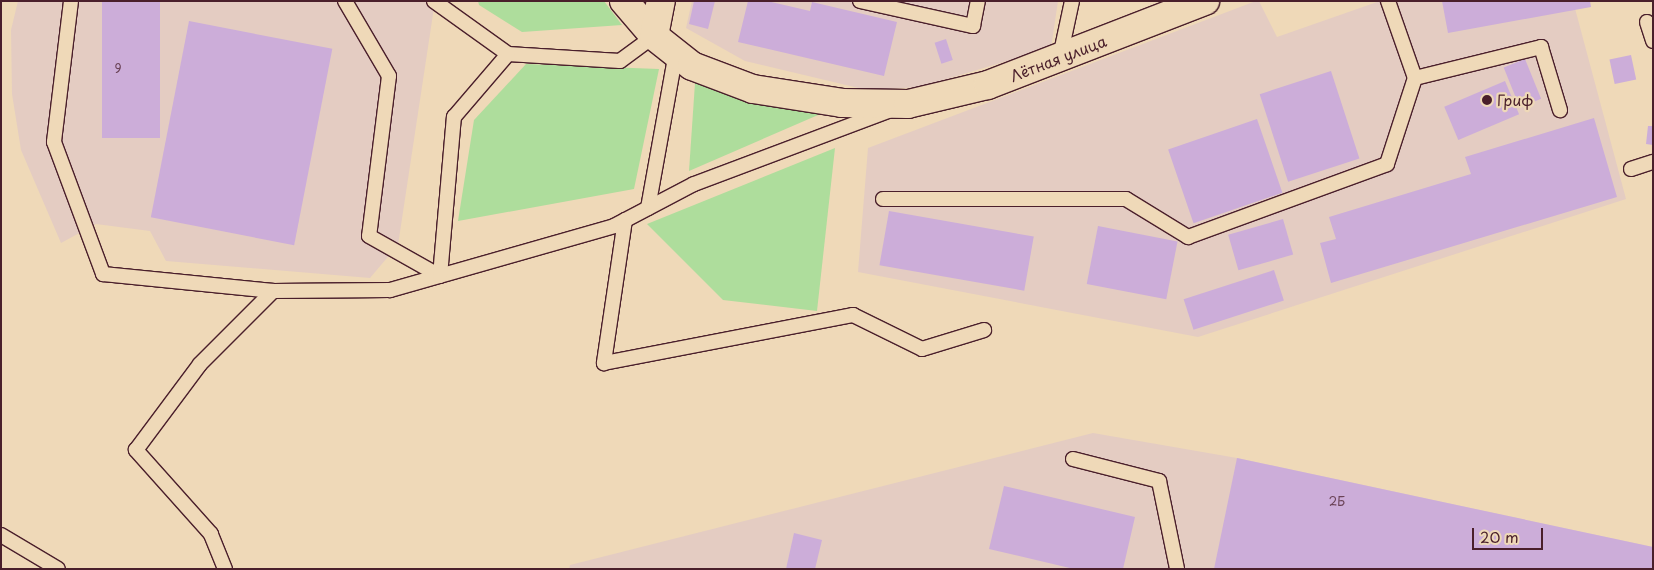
<!DOCTYPE html>
<html>
<head>
<meta charset="utf-8">
<style>
	body { margin:0 }
	#map { position:relative; width:1654px; height:570px; overflow:hidden; background:#efd9b8; font-family:"Playpen Sans",sans-serif }
	div>[style] { position:absolute }
	[style*='--x'] { left:calc(var(--x)*1px); top:calc(var(--y)*1px); width:calc(var(--w)*1px); rotate:calc(var(--a)*1deg) }
	.built>* { inset:0; background:#e4ccc2 }
	.green>* { inset:0; background:#aedd9c }
	.building>* { inset:0; background:#ccadd9; transform-origin:0 0 }
	.roads { filter:drop-shadow(1px 0 #4a1f2b) drop-shadow(-1px 0 #4a1f2b) drop-shadow(0 1px #4a1f2b) drop-shadow(0 -1px #4a1f2b) }
	.lane>* { height:14px; margin:-7px; padding:0 7px; transform-origin:7px; border-radius:7px; background:#efd9b8 }
	.street>* { height:28px; margin:-14px; padding:0 14px; transform-origin:14px; border-radius:14px; background:#efd9b8 }
	.dots>* { width:14px; height:14px; translate:-50% -50%; box-sizing:border-box; border:2px solid #efd9b8; border-radius:50% }
	span { translate:-50% -50%; white-space:nowrap; text-align:center; line-height:1.15; -webkit-text-stroke:4.5px #efd9b8; paint-order:stroke }
	.number-label { font-size:12px; color:#6a4256 }
	.number-label span { -webkit-text-stroke-width:0 }
	.street-label { font-size:15px; color:#4a1f2b }
	.poi-label { font-size:15px; color:#4a1f2b }
	.left { translate:0 -50%; text-align:left }
	.frame { position:absolute; inset:0; border:2px solid #4a1f2b; pointer-events:none }
	.scale { position:absolute; left:1472px; top:528px; width:71px; height:22px; box-sizing:border-box; border:2px solid #4a1f2b; border-top:0; padding-left:6px; font-size:15px; line-height:18px; white-space:nowrap; color:#4a1f2b; -webkit-text-stroke:4px #efd9b8; paint-order:stroke }
</style>
</head>
<body>
<div id="map">
	<div class="built">
		<i style="clip-path:polygon(18px 1px,435px 1px,398px 245px,370px 278px,166px 261px,150px 231px,96px 224px,61px 243px,21px 150px,12px 94px,11px 30px)"></i>
		<i style="clip-path:polygon(692px 1px,1058px 1px,1051px 48px,920px 87px,867px 90px,745px 61px,686px 28px)"></i>
		<i style="clip-path:polygon(1256px 1px,1259px 1px,1277px 37px,1380px 1px,1573px 1px,1626px 199px,1198px 337px,858px 272px,868px 148px)"></i>
		<i style="clip-path:polygon(1093px 433px,1237px 458px,1653px 547px,1653px 569px,569px 569px,570px 565px)"></i>
	</div>
	<div class="green">
		<i style="clip-path:polygon(478px 1px,604px 1px,622px 25px,522px 32px,479px 5px)"></i>
		<i style="clip-path:polygon(526px 64px,659px 69px,634px 189px,458px 221px,474px 120px)"></i>
		<i style="clip-path:polygon(695px 83px,825px 112px,689px 171px)"></i>
		<i style="clip-path:polygon(835px 148px,817px 311px,723px 300px,647px 224px)"></i>
	</div>
	<div class="building">
		<i style="left:102px;top:1px;width:58px;height:137px"></i>
		<i style="clip-path:polygon(694px 1px,715px 1px,708px 29px,689px 24px)"></i>
		<i style="clip-path:polygon(748px 1px,767px 1px,810px 11px,812px 2px,897px 22px,884px 76px,738px 42px)"></i>
		<i style="clip-path:polygon(1442px 1px,1590px 1px,1591px 7px,1448px 33px)"></i>
		<i style="left:189px;top:21px;width:146px;height:200px;rotate:11deg"></i>
		<i style="left:946px;top:39px;width:22px;height:12px;rotate:72deg"></i>
		<i style="left:1631px;top:55px;width:25px;height:22px;rotate:78deg"></i>
		<i style="left:1525px;top:59px;width:43px;height:23px;rotate:68deg"></i>
		<i style="left:1331px;top:71px;width:92px;height:75px;rotate:72deg"></i>
		<i style="left:1505px;top:81px;width:36px;height:66px;rotate:67deg"></i>
		<i style="clip-path:polygon(1594px 118px,1617px 197px,1331px 283px,1320px 243px,1336px 239px,1329px 217px,1471px 174px,1465px 157px)"></i>
		<i style="left:1257px;top:119px;width:78px;height:94px;rotate:71deg"></i>
		<i style="clip-path:polygon(1648px 126px,1653px 126px,1653px 145px,1646px 144px)"></i>
		<i style="left:889px;top:211px;width:147px;height:55px;rotate:10deg"></i>
		<i style="left:1283px;top:219px;width:37px;height:57px;rotate:74deg"></i>
		<i style="left:1098px;top:226px;width:81px;height:59px;rotate:11deg"></i>
		<i style="left:1274px;top:270px;width:32px;height:95px;rotate:72deg"></i>
		<i style="clip-path:polygon(1237px 458px,1653px 547px,1653px 569px,1214px 569px)"></i>
		<i style="clip-path:polygon(1004px 486px,1135px 517px,1123px 569px,1074px 569px,989px 549px)"></i>
		<i style="clip-path:polygon(794px 533px,822px 540px,815px 569px,786px 569px)"></i>
	</div>
	<div class="roads">
		<div class="lane">
			<i style="--x:71;--y:1;--w:142;--a:96.9"></i>
			<i style="--x:54;--y:142;--w:141;--a:69.6"></i>
			<i style="--x:103;--y:274;--w:171;--a:5.7"></i>
			<i style="--x:273;--y:291;--w:117;--a:-0.5"></i>
			<i style="--x:390;--y:290;--w:233;--a:-15.9"></i>
			<i style="--x:614;--y:226;--w:90;--a:-27.7"></i>
			<i style="--x:694;--y:184;--w:207;--a:-20.6"></i>
			<i style="--x:345;--y:1;--w:87;--a:59.6"></i>
			<i style="--x:389;--y:76;--w:161;--a:97.1"></i>
			<i style="--x:369;--y:236;--w:81;--a:29.4"></i>
			<i style="--x:440;--y:276;--w:160;--a:-85"></i>
			<i style="--x:454;--y:117;--w:83;--a:-49.4"></i>
			<i style="--x:508;--y:54;--w:112;--a:3.6"></i>
			<i style="--x:620;--y:61;--w:42;--a:-36.3"></i>
			<i style="--x:434;--y:1;--w:91;--a:35.6"></i>
			<i style="--x:860;--y:1;--w:116;--a:12.5"></i>
			<i style="--x:973;--y:26;--w:25;--a:-79"></i>
			<i style="--x:1388;--y:1;--w:82;--a:70.7"></i>
			<i style="--x:1647;--y:22;--w:20;--a:72"></i>
			<i style="--x:1060;--y:57;--w:57;--a:-77.9"></i>
			<i style="--x:1631;--y:169;--w:23;--a:-18"></i>
			<i style="--x:883;--y:199;--w:243;--a:0"></i>
			<i style="--x:1126;--y:199;--w:73;--a:31.5"></i>
			<i style="--x:1188;--y:237;--w:212;--a:-20.1"></i>
			<i style="--x:1387;--y:164;--w:90;--a:-72"></i>
			<i style="--x:1415;--y:78;--w:130;--a:-13.8"></i>
			<i style="--x:1541;--y:47;--w:66;--a:73.2"></i>
			<i style="--x:648;--y:208;--w:158;--a:-79.8"></i>
			<i style="--x:625;--y:220;--w:145;--a:98.4"></i>
			<i style="--x:604;--y:363;--w:254;--a:-10.9"></i>
			<i style="--x:853;--y:315;--w:77;--a:26.2"></i>
			<i style="--x:922;--y:349;--w:65;--a:-17"></i>
			<i style="--x:1073;--y:459;--w:89;--a:14.3"></i>
			<i style="--x:1159;--y:481;--w:90;--a:78.4"></i>
			<i style="--x:1;--y:535;--w:66;--a:30.8"></i>
			<i style="--x:225;--y:569;--w:38;--a:-112"></i>
			<i style="--x:211;--y:534;--w:113;--a:-131.8"></i>
			<i style="--x:136;--y:450;--w:107;--a:-53.3"></i>
			<i style="--x:200;--y:364;--w:103;--a:-45"></i>
		</div>
		<div class="street">
			<i style="--x:624;--y:1;--w:46;--a:49.4"></i>
			<i style="--x:654;--y:36;--w:48;--a:38.3"></i>
			<i style="--x:692;--y:66;--w:65;--a:20.7"></i>
			<i style="--x:753;--y:89;--w:90;--a:8.9"></i>
			<i style="--x:842;--y:103;--w:66;--a:0.9"></i>
			<i style="--x:908;--y:104;--w:82;--a:-13.4"></i>
			<i style="--x:988;--y:85;--w:233;--a:-21.2"></i>
			<i style="--x:654;--y:36;--w:36;--a:-79"></i>
		</div>
	</div>
	<div class="dots">
		<i style="left:1487px;top:100px;background:#4a1f2b"></i>
	</div>
	<div class="number-label">
		<span style="left:118px;top:69px">9</span>
		<span style="left:1337px;top:502px">2Б</span>
	</div>
	<div class="street-label">
		<span style="left:1058px;top:58px;rotate:-21deg">Лётная улица</span>
	</div>
	<div class="poi-label">
		<span class="left" style="left:1497px;top:100px">Гриф</span>
	</div>
	<div class="frame"></div>
	<div class="scale">20 m</div>
</div>
</body>
</html>
